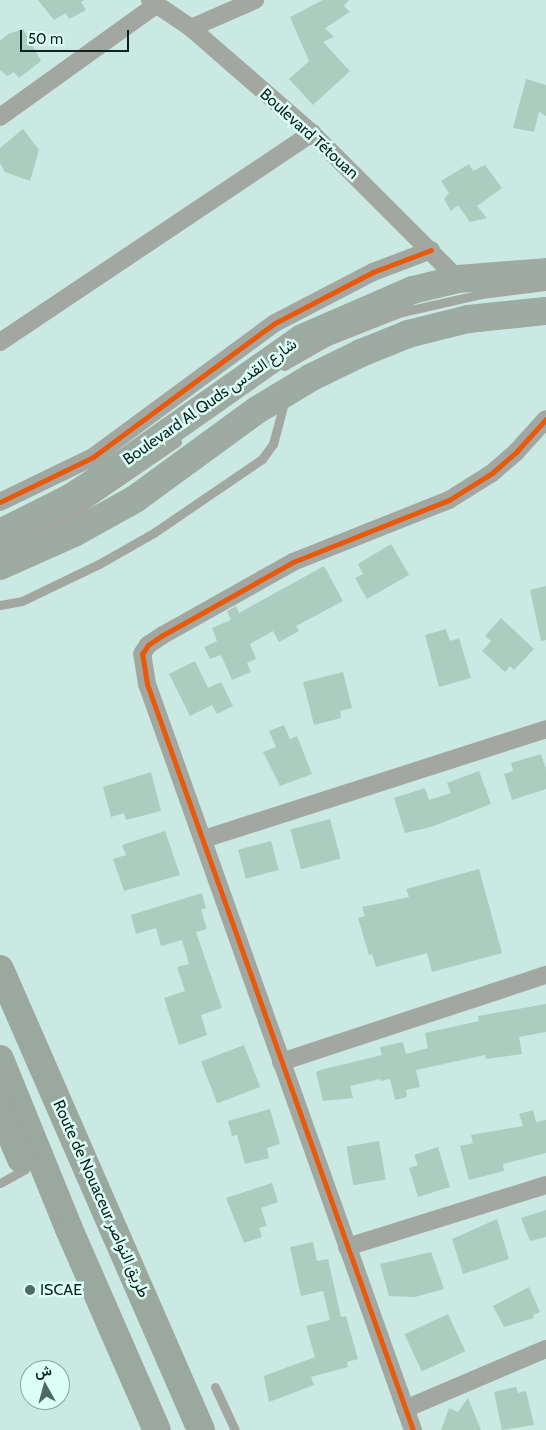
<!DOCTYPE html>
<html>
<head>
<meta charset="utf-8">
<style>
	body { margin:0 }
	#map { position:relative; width:546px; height:1430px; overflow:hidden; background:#cae9e2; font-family:Cabin,Vazirmatn,sans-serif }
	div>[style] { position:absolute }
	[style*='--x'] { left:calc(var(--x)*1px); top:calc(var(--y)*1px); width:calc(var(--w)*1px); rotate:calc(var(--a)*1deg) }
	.building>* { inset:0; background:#aacdbf; transform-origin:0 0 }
	.service>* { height:9px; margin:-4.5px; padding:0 4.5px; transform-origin:4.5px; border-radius:4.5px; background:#a2a8a1 }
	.minor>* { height:18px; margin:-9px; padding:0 9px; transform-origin:9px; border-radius:9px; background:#a2a8a1 }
	.primary>* { height:28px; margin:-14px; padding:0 14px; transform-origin:14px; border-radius:14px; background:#9daba2 }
	.trunk>* { height:28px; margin:-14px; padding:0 14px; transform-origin:14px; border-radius:14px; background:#9aa89f }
	.cycleway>* { height:5px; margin:-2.5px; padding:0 2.5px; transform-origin:2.5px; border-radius:2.5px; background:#e8590c }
	.dots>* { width:14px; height:14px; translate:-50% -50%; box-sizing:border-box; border:2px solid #ddfef6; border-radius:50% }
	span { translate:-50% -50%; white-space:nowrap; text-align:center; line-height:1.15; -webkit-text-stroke:5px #ddfef6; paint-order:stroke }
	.street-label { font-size:16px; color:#0c231f }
	.poi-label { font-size:16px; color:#0c231f }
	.left { translate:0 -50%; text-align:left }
	.north { position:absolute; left:20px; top:1360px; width:50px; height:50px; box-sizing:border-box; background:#ddfef6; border:1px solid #89a6a0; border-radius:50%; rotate:353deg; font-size:14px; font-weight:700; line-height:20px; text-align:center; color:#0c231f }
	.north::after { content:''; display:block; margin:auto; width:18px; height:22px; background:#4e6863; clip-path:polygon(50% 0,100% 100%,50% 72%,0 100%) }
	.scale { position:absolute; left:20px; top:30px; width:109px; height:22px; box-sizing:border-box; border:2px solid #0c231f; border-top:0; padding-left:6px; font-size:15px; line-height:18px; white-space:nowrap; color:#0c231f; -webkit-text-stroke:4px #ddfef6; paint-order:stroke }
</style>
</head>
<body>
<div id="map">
	<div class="building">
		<i style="clip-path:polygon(38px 0,84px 0,81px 2px,86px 10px,69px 19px,66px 13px,54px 20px)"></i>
		<i style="clip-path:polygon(323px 0,349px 0,344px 6px,350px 12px,325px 28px,334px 37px,323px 42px,350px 71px,313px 105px,289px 79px,309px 61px,290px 17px)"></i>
		<i style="clip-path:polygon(23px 29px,41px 61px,19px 78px,14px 72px,7px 76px,0 70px,0 41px,8px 34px)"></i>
		<i style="clip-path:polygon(526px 79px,546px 85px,546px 116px,539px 112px,534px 132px,513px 128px)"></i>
		<i style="clip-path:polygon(23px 129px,39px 150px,30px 181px,5px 172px,0 163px,0 148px)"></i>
		<i style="clip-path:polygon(469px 164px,473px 171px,485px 165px,502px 188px,477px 206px,487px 218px,470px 222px,458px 205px,451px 211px,444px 199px,449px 193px,441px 181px)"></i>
		<i style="clip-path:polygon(391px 544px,409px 575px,367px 599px,355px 578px,363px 574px,358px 564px)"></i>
		<i style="clip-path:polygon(324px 566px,343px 601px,296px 626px,299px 631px,279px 642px,273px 631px,250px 644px,256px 659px,247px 663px,251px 672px,232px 680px,221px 655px,210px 659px,204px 647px,217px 641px,212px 628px,231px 620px,227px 611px,236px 606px,239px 613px)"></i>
		<i style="clip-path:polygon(546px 586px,546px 640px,541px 641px,530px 590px)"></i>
		<i style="clip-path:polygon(501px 618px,534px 649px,514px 670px,510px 666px,505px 672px,482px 651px,491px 641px,485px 636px)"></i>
		<i style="clip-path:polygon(446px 629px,450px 641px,459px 638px,471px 678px,439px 687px,425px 635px)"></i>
		<i style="clip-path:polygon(195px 661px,208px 688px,221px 682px,233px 706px,217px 714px,212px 705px,190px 716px,169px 674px)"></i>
		<i style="clip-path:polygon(343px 672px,352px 708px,340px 711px,341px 718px,314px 725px,303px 682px)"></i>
		<i style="clip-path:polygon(284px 725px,290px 739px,297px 736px,312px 774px,280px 786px,263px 752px,276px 747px,269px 731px)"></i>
		<i style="clip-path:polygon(541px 754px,546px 769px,546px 789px,512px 800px,504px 774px,513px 771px,511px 763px)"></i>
		<i style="clip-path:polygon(479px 771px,491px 804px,431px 827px,405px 833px,394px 798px,425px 788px,429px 800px,451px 793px,447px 783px)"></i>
		<i style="clip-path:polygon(151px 772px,161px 811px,126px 820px,124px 813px,111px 817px,103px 787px)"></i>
		<i style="left:330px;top:819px;width:41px;height:41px;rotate:75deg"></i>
		<i style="clip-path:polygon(165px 831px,180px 875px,124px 891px,113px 859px,126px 855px,122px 845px)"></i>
		<i style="left:271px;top:841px;width:30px;height:34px;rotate:75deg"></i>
		<i style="clip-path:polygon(479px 869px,502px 953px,432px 972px,427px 953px,376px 967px,372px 954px,369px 955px,358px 918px,365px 916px,362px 907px,409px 897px,406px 889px)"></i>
		<i style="clip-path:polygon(202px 893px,206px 908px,201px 910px,207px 929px,196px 932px,222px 1008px,201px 1015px,207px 1035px,179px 1045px,164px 998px,185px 991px,177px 967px,189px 964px,182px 940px,161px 946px,156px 928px,136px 934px,131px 915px)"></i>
		<i style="clip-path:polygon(546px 1004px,546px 1032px,519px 1037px,522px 1054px,486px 1059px,485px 1055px,416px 1070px,420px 1087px,406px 1090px,407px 1097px,395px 1100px,390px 1079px,380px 1081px,380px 1079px,350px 1086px,353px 1098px,323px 1101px,316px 1072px,324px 1069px,382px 1055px,380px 1047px,403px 1042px,406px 1054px,428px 1048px,425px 1033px,479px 1021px,478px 1016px)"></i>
		<i style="left:244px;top:1045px;width:45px;height:46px;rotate:69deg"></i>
		<i style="clip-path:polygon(270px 1109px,280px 1144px,267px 1148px,269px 1158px,245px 1164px,237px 1135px,232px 1136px,228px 1121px)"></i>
		<i style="clip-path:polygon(533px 1110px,536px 1122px,546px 1120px,546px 1153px,503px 1164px,504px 1171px,469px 1180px,460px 1146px,473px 1143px,471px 1135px,523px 1126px,519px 1114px)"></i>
		<i style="left:379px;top:1141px;width:39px;height:33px;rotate:80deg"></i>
		<i style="clip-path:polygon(438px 1147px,450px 1187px,418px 1197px,409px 1168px,418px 1165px,414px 1155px)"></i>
		<i style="clip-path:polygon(272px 1183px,278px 1202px,261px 1208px,267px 1226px,259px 1228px,262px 1237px,244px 1243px,226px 1198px)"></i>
		<i style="clip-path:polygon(546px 1210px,546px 1237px,530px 1241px,521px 1218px)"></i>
		<i style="clip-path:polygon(497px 1219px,509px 1259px,463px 1274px,452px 1239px)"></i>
		<i style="clip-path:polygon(313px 1242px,317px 1261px,328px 1259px,341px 1317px,346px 1316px,358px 1359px,347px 1362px,348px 1367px,311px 1377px,314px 1385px,269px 1402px,264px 1376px,315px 1357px,306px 1326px,330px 1320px,323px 1291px,301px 1296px,290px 1247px)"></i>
		<i style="clip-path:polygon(431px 1252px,444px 1289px,415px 1297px,389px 1296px,380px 1264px)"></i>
		<i style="clip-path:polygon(529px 1287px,540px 1312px,533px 1315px,534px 1318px,504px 1327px,493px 1306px)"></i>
		<i style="left:448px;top:1314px;width:41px;height:48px;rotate:65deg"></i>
		<i style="clip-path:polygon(516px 1387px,518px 1393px,526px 1391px,534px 1425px,502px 1430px,494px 1392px)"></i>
		<i style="clip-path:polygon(468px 1398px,481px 1430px,441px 1430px,449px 1408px,458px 1412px)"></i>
	</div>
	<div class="service">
		<i style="--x:284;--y:366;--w:51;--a:-29.6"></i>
		<i style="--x:328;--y:341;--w:79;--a:-21.4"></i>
		<i style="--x:402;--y:312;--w:81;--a:-12.8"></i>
		<i style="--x:481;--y:294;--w:65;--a:-7"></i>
		<i style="--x:0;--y:548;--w:76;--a:-24.9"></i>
		<i style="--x:69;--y:516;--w:131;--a:-34.4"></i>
		<i style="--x:0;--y:605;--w:22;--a:-10"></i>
		<i style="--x:22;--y:601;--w:85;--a:-25.7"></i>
		<i style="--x:99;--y:564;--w:64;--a:-29.7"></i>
		<i style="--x:155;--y:532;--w:130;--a:-34.3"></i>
		<i style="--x:262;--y:459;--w:19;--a:-54"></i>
		<i style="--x:273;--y:444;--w:47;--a:-75.1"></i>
		<i style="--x:0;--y:1183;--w:29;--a:-29"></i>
		<i style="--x:215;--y:1387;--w:47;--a:65.1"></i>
	</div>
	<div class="minor">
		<i style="--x:150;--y:0;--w:50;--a:34.3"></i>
		<i style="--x:191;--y:28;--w:160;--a:41"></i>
		<i style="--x:312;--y:133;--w:206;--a:45"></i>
		<i style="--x:191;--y:28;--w:70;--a:-23.6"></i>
		<i style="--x:0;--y:117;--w:192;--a:-35.7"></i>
		<i style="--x:0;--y:342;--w:376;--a:-33.8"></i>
		<i style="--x:0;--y:502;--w:103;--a:-25.8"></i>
		<i style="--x:93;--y:457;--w:226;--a:-36.4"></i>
		<i style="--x:275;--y:323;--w:110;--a:-27.5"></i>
		<i style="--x:373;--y:272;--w:62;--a:-20.8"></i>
		<i style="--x:204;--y:839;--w:359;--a:-17.8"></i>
		<i style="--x:281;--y:1062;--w:279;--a:-18.2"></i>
		<i style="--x:347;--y:1247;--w:208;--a:-17.3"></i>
		<i style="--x:405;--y:1409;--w:153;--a:-23.1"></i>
		<i style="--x:413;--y:1430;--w:792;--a:-109.62"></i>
		<i style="--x:147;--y:684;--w:30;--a:-99"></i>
		<i style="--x:142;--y:654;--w:11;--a:-56"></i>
		<i style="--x:148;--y:645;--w:18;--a:-34"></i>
		<i style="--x:163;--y:635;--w:149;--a:-29.3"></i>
		<i style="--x:293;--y:562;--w:168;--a:-21.7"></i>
		<i style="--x:449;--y:500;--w:51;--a:-32.1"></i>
		<i style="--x:492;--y:473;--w:33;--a:-41"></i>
		<i style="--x:517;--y:451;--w:43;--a:-47.8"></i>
	</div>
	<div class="primary">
		<i style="--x:0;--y:533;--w:78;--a:-26.6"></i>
		<i style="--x:70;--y:498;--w:68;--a:-33"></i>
		<i style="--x:127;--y:461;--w:214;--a:-35.1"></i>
		<i style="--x:302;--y:338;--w:121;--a:-23.4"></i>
		<i style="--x:413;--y:290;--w:46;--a:-13.7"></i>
		<i style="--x:458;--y:279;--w:88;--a:-4.5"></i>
		<i style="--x:0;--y:566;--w:81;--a:-24"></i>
		<i style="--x:74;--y:533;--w:70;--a:-29.1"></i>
		<i style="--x:135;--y:499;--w:151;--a:-36.1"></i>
		<i style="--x:257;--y:410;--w:64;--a:-31"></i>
		<i style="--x:312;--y:377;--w:55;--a:-26.1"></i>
		<i style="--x:361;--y:353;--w:51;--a:-22"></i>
		<i style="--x:408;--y:334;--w:62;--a:-14"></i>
		<i style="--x:468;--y:319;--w:78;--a:-5.9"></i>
	</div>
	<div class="trunk">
		<i style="--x:0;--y:969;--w:503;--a:66.44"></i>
		<i style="--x:0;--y:1059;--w:183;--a:67.9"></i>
		<i style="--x:69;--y:1229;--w:219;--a:66.4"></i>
		<i style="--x:0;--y:1110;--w:53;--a:66.8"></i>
	</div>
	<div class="cycleway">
		<i style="--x:0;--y:502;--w:103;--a:-25.8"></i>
		<i style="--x:93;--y:457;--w:226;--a:-36.4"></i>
		<i style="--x:275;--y:323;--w:110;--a:-27.5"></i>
		<i style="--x:373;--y:272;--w:62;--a:-20.8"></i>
		<i style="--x:413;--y:1430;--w:792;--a:-109.62"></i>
		<i style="--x:147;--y:684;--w:30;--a:-99"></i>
		<i style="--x:142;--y:654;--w:11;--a:-56"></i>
		<i style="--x:148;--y:645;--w:18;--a:-34"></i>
		<i style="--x:163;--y:635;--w:149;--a:-29.3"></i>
		<i style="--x:293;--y:562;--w:168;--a:-21.7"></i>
		<i style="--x:449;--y:500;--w:51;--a:-32.1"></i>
		<i style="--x:492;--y:473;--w:33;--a:-41"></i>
		<i style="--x:517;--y:451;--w:43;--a:-47.8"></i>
	</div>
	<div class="dots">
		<i style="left:30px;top:1290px;background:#4e6863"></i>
	</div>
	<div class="street-label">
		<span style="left:309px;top:134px;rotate:42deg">Boulevard Tétouan</span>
		<span style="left:210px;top:402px;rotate:-35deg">Boulevard Al Quds شارع القدس</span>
		<span style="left:101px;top:1199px;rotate:66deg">Route de Nouaceur طريق النواصر</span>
	</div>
	<div class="poi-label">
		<span class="left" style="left:40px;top:1290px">ISCAE</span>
	</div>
	<div class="north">ش</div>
	<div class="scale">50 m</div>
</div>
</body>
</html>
